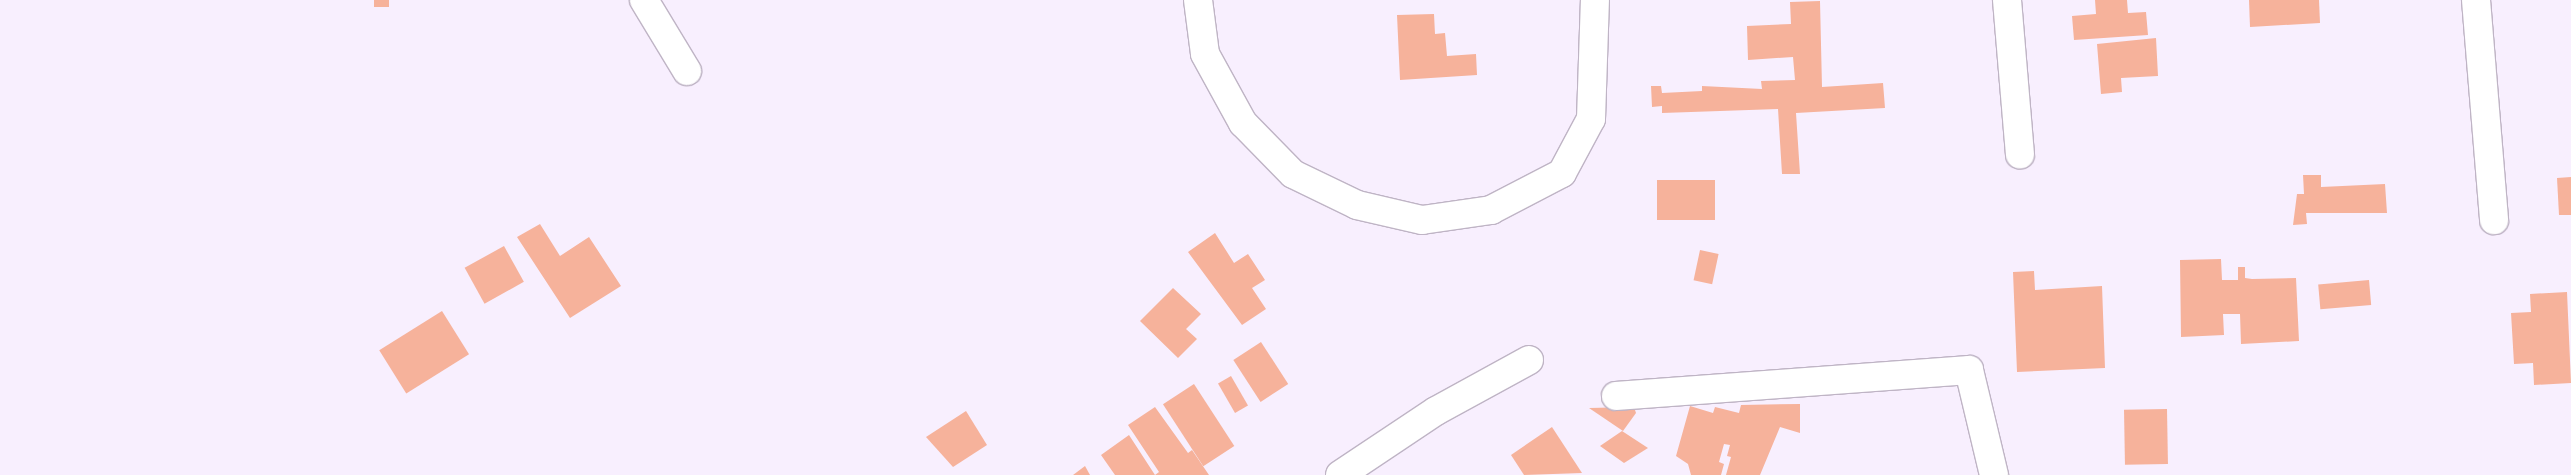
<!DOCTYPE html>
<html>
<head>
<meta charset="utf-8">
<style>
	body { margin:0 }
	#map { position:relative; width:2571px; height:475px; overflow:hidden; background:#f8effe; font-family:"Nunito Sans",sans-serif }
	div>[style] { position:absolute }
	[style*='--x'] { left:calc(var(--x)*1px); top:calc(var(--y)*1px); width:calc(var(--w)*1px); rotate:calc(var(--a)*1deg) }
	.building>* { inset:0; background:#f6b29b; transform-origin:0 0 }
	.roads { filter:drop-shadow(1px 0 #bfb4c5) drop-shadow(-1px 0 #bfb4c5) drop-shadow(0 1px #bfb4c5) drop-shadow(0 -1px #bfb4c5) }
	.minor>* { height:28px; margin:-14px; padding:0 14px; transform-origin:14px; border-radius:14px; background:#fff }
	span { translate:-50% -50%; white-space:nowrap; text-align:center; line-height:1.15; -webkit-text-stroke:4px #f8effe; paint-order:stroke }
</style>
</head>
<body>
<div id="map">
	<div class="building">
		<i style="left:374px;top:0;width:15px;height:7px"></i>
		<i style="clip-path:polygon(2095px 0,2127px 0,2128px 13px,2146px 12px,2148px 35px,2074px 40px,2072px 16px,2096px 14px)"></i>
		<i style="clip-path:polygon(2249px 0,2319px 0,2320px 23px,2250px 27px)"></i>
		<i style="clip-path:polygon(1820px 1px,1822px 87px,1883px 83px,1885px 108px,1796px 113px,1800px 174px,1782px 174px,1778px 109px,1662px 113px,1662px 106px,1652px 107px,1651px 86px,1661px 86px,1662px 93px,1702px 91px,1702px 86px,1762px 89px,1761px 81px,1795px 80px,1793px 57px,1748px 60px,1747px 26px,1791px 24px,1790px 2px)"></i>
		<i style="clip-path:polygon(1434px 14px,1435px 34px,1445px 33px,1447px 56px,1476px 54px,1477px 75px,1400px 80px,1397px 15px)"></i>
		<i style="clip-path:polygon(2156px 38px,2158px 76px,2121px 78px,2122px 92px,2101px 94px,2097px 44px)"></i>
		<i style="clip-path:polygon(2303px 175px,2321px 175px,2321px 187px,2385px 184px,2387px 213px,2306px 213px,2307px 224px,2293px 225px,2297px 194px,2304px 194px)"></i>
		<i style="clip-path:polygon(2571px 177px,2571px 215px,2559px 215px,2557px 178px)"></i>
		<i style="left:1715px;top:180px;width:40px;height:58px;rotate:90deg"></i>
		<i style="clip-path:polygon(540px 224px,560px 256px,589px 237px,621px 286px,570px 318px,517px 237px)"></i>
		<i style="clip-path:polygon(1215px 233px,1234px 263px,1248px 254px,1265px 280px,1252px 288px,1266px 309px,1242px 325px,1188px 252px)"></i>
		<i style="left:504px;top:246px;width:41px;height:45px;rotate:61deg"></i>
		<i style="left:1700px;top:250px;width:19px;height:31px;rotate:12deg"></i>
		<i style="clip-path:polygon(2221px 259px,2222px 280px,2238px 280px,2238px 267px,2245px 267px,2245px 278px,2252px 279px,2296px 278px,2299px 341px,2241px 344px,2240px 314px,2223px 314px,2224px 335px,2181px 337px,2180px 260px)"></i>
		<i style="clip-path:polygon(2034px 271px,2035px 290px,2102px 286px,2105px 368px,2017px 372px,2013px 272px)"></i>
		<i style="left:2369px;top:280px;width:25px;height:51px;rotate:85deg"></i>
		<i style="clip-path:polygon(1173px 288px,1201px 314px,1186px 329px,1197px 339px,1178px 358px,1140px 321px)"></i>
		<i style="clip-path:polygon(2567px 292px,2571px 383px,2534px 385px,2533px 363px,2514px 364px,2511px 313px,2531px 312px,2530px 294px)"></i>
		<i style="left:442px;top:311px;width:51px;height:74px;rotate:58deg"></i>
		<i style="left:1261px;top:342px;width:50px;height:33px;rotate:57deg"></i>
		<i style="left:1231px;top:376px;width:34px;height:15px;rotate:60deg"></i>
		<i style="left:1194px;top:384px;width:74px;height:37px;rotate:57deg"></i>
		<i style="clip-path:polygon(1800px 404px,1800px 433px,1780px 427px,1760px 475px,1726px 475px,1731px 457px,1727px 456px,1730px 445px,1724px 444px,1719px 462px,1724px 464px,1721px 475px,1691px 475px,1688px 464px,1676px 456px,1690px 406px,1713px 413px,1715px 407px,1739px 413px,1741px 405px)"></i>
		<i style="clip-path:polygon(1155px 407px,1188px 453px,1192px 450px,1209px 475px,1115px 475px,1101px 455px,1129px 435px,1155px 475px,1159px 472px,1128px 425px)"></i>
		<i style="clip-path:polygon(1634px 407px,1636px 413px,1623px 431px,1589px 408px)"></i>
		<i style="left:2167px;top:409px;width:55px;height:43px;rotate:89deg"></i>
		<i style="clip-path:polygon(966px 411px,987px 445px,953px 467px,926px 437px)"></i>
		<i style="clip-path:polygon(1552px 427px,1582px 473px,1524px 475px,1511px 455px)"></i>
		<i style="clip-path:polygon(1622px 431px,1648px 448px,1624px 463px,1600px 446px)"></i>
		<i style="clip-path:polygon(1085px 466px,1090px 475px,1073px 475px)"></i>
	</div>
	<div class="roads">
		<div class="minor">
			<i style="--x:644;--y:0;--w:83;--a:58.8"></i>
			<i style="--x:1198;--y:0;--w:54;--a:82.6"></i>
			<i style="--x:1205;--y:54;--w:79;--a:61.2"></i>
			<i style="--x:1243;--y:123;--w:71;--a:45.6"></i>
			<i style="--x:1293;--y:174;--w:71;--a:25.8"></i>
			<i style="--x:1357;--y:205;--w:67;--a:13"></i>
			<i style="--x:1422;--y:220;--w:70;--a:-8.2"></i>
			<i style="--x:1491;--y:210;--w:80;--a:-27.5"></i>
			<i style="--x:1562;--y:173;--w:61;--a:-61.8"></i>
			<i style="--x:1591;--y:119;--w:119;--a:-88.1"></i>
			<i style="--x:2007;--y:0;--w:155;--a:85.2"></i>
			<i style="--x:2476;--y:0;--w:221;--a:85.3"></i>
			<i style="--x:1616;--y:396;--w:354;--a:-4.2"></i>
			<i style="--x:1969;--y:370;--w:108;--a:76.6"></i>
			<i style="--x:1340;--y:475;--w:115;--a:-33.7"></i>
			<i style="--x:1436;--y:411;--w:106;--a:-28.7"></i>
		</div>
	</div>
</div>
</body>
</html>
